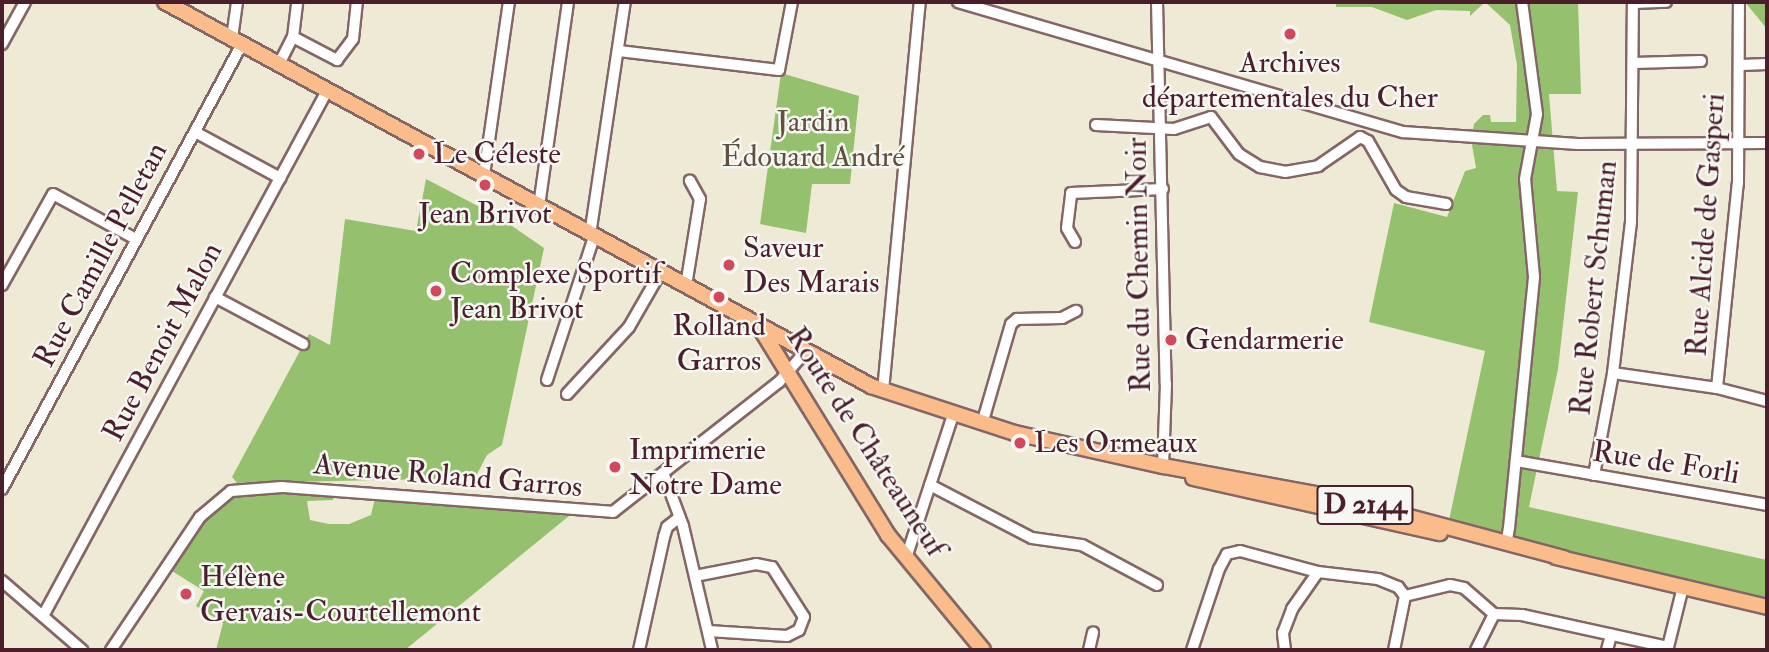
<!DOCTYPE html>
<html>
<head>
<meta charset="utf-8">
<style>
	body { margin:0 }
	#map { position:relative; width:1769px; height:652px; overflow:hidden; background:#efead5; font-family:"IM FELL Double Pica",serif }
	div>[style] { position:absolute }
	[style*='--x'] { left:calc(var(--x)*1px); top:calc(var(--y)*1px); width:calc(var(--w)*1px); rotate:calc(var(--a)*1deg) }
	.green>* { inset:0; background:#95c16f }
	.roads { filter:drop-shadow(2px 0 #846666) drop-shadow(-2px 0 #846666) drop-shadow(0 2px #846666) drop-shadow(0 -2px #846666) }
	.minor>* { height:10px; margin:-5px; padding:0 5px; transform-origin:5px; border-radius:5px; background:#fff }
	.major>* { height:14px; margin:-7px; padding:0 7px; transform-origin:7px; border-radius:7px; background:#fabc8b }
	.dots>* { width:19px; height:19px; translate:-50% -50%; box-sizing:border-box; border:4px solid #f6f6f2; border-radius:50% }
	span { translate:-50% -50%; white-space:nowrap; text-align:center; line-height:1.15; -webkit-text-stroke:5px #f6f6f2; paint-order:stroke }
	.shield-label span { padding:2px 5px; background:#f6f6f2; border:2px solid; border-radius:5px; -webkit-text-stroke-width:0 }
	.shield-label { font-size:28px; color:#4a1f2b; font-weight:700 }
	.poi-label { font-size:30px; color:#4a1f2b }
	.left { translate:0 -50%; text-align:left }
	.park-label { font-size:30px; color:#60503f }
	.street-label { font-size:30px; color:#4a1f2b }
	.frame { position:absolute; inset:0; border:4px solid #4a1f2b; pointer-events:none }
</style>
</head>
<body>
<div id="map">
	<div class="green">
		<i style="clip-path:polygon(1336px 2px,1578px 2px,1581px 94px,1549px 94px,1557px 191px,1578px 192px,1558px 369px,1529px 507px,1767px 560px,1767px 607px,1448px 525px,1485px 351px,1369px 322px,1394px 203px,1447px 217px,1465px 171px,1476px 168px,1471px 139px,1474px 124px,1483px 115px,1490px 115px,1491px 122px,1516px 122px,1517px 65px,1510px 25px,1485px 2px,1470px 16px,1470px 11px,1436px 10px,1407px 20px,1372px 7px,1336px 7px)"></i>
		<i style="clip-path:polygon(1745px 2px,1767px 2px,1767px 29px)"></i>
		<i style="clip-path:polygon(781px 73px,859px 96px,850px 184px,812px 184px,806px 233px,760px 224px)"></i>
		<i style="clip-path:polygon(426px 179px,499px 217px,544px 248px,502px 445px,487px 455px,475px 478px,237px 483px,232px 477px,309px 334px,330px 345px,345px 219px,416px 231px)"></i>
		<i style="clip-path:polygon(261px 489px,334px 495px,333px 500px,307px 501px,310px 520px,329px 524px,349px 524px,371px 515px,375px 498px,569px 516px,405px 650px,216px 650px,223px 623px,196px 606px,204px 591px,172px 571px,206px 515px,241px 493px)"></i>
	</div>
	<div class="roads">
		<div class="minor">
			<i style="--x:958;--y:2;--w:464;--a:16.3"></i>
			<i style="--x:1403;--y:132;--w:175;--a:3.9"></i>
			<i style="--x:1578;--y:144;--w:189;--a:-0.3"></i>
			<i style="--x:1157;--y:2;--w:382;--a:88.7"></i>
			<i style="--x:1166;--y:384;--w:82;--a:92.1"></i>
			<i style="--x:1633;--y:3;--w:33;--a:-2"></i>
			<i style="--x:293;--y:37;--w:50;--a:27.6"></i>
			<i style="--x:337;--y:60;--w:26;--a:-53"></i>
			<i style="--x:353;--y:39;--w:37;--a:-84"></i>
			<i style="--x:232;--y:38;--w:36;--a:-82"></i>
			<i style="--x:2;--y:44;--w:48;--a:-61.3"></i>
			<i style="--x:619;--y:51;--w:161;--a:6.8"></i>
			<i style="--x:779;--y:70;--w:69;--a:-79.2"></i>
			<i style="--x:1634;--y:63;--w:67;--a:-1.7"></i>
			<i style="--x:279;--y:64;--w:30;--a:-63"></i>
			<i style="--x:293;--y:37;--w:35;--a:-83"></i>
			<i style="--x:1741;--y:65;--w:26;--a:-2"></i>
			<i style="--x:1096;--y:125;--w:78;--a:2.9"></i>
			<i style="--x:1174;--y:129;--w:39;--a:-18"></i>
			<i style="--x:1211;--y:117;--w:46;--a:52.9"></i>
			<i style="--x:1239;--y:154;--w:25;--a:32"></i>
			<i style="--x:1260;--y:167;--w:25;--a:11"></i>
			<i style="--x:1285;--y:172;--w:34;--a:-10"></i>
			<i style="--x:1318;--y:166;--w:51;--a:-34.6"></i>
			<i style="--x:1360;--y:137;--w:9;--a:27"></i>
			<i style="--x:1368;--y:141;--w:56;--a:60.3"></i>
			<i style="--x:1396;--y:190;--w:12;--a:35"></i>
			<i style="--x:1406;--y:197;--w:41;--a:9.9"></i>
			<i style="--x:195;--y:132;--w:97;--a:28.4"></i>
			<i style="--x:484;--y:175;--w:175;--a:-81.8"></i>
			<i style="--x:539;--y:206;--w:206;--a:-81.9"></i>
			<i style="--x:590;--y:235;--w:236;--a:-81.5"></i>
			<i style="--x:1075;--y:242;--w:16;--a:-120"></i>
			<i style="--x:1067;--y:228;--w:35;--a:-83"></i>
			<i style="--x:1071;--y:193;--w:92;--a:-2.5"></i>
			<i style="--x:2;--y:285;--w:104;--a:-60.7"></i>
			<i style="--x:53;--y:194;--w:94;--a:28.5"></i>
			<i style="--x:686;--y:286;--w:88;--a:-80.9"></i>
			<i style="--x:700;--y:199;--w:21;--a:-119"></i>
			<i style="--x:215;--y:297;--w:100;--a:28.1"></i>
			<i style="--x:1613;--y:373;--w:105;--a:8.2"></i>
			<i style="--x:1717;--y:388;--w:52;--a:14.6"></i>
			<i style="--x:547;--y:380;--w:151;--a:-71.8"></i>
			<i style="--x:1717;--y:388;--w:206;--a:-84.2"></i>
			<i style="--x:1738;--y:183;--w:181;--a:-89.7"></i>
			<i style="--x:883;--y:391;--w:391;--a:-84.6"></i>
			<i style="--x:567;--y:394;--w:91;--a:-47.2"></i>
			<i style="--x:629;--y:327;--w:62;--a:-60.1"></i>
			<i style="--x:982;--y:424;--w:104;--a:-73.8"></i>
			<i style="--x:1011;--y:324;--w:8;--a:-40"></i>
			<i style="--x:1017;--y:319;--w:45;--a:-1.3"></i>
			<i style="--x:1062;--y:318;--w:16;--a:-27"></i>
			<i style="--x:1516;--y:461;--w:255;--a:9.9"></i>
			<i style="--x:664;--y:475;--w:54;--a:69.6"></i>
			<i style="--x:683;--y:526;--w:127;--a:76.8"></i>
			<i style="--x:1594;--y:475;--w:104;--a:-79.4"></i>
			<i style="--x:1613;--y:373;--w:153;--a:-83.2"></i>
			<i style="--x:1631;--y:221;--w:219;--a:-89.5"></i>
			<i style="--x:930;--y:485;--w:115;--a:27.5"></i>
			<i style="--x:1032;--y:538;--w:50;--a:8"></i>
			<i style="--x:1082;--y:545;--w:85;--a:28.1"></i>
			<i style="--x:2;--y:489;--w:506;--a:-61.66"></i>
			<i style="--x:1500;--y:541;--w:7;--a:-8"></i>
			<i style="--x:1507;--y:540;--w:12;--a:-81"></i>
			<i style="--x:1509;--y:528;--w:252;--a:-84.3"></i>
			<i style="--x:1534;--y:277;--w:98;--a:-95.2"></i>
			<i style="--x:1525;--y:179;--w:66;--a:-79.5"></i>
			<i style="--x:1537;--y:114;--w:113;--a:-97.6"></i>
			<i style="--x:906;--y:558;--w:151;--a:-71.8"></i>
			<i style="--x:695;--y:576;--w:62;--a:-11.1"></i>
			<i style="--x:756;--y:564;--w:16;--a:11"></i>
			<i style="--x:772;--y:567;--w:59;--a:57.4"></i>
			<i style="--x:804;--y:617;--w:14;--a:111"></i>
			<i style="--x:799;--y:630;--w:13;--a:153"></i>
			<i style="--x:787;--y:636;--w:79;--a:-176.4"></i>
			<i style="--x:2;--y:581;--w:106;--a:40.8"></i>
			<i style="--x:1405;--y:596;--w:46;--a:-13.7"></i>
			<i style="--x:1450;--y:585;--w:14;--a:12"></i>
			<i style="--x:1464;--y:588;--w:40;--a:41"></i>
			<i style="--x:1494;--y:614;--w:28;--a:2"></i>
			<i style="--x:1522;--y:615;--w:149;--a:12.4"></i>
			<i style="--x:1668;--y:647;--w:62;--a:-76"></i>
			<i style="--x:43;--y:616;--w:597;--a:-61.59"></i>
			<i style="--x:111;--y:650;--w:160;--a:-56.2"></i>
			<i style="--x:200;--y:517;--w:40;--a:-40"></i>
			<i style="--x:231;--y:491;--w:51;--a:-4.5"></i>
			<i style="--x:282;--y:487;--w:332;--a:4.3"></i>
			<i style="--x:613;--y:512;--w:211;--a:-38.1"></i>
			<i style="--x:779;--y:382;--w:38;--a:-49"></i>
			<i style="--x:639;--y:650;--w:116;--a:-77.5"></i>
			<i style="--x:664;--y:537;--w:10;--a:-73"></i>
			<i style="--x:667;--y:527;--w:16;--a:-38"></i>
			<i style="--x:1089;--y:650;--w:18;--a:-77"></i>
			<i style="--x:1192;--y:650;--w:85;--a:-71.6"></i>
			<i style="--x:1219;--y:569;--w:17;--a:-62"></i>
			<i style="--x:1227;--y:554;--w:13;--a:-13"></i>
			<i style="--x:1240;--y:551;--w:81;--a:15.1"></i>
			<i style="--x:1318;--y:572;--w:60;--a:6.7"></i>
			<i style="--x:1378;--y:579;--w:22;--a:22"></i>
			<i style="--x:1398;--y:587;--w:11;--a:52"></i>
			<i style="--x:1405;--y:596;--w:55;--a:101.5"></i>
			<i style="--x:1285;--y:650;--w:17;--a:-97"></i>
			<i style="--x:1283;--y:633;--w:26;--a:-69"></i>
			<i style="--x:1292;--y:609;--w:45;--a:-54.9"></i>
			<i style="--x:1476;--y:650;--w:40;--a:-63.4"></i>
			<i style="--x:1607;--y:650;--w:16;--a:-75"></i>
		</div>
		<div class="major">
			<i style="--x:165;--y:2;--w:804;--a:28.54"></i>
			<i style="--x:871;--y:386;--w:151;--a:18.1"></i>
			<i style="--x:1015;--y:433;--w:152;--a:12.6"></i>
			<i style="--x:1163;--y:466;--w:182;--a:10.4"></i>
			<i style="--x:1342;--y:499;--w:230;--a:14.9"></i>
			<i style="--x:762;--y:331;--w:240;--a:58.3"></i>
			<i style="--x:888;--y:535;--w:149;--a:50.4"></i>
			<i style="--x:1193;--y:478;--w:253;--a:12.6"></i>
			<i style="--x:1556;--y:557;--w:217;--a:13.3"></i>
		</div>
	</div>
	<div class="dots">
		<i style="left:1290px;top:34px;background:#d1495b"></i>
		<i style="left:419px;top:154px;background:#d1495b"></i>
		<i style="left:485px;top:185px;background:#d1495b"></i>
		<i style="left:729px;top:265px;background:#d1495b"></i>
		<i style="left:436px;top:291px;background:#d1495b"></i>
		<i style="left:719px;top:297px;background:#d1495b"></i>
		<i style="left:1171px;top:340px;background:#d1495b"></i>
		<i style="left:1020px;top:443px;background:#d1495b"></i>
		<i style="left:615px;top:467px;background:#d1495b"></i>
		<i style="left:186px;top:594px;background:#d1495b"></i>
	</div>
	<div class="shield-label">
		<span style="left:1365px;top:505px">D 2144</span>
	</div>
	<div class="poi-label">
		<span style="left:1290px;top:80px">Archives<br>départementales du Cher</span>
		<span class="left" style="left:433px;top:154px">Le Céleste</span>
		<span style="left:485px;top:214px">Jean Brivot</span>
		<span class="left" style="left:743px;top:265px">Saveur<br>Des Marais</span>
		<span class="left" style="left:450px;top:291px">Complexe Sportif<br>Jean Brivot</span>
		<span style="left:719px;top:343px">Rolland<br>Garros</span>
		<span class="left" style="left:1185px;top:340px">Gendarmerie</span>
		<span class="left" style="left:1034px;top:443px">Les Ormeaux</span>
		<span class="left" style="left:629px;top:467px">Imprimerie<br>Notre Dame</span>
		<span class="left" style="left:200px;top:594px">Hélène<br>Gervais-Courtellemont</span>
	</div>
	<div class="park-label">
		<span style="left:813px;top:139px">Jardin<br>Édouard André</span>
	</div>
	<div class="street-label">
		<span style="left:1706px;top:225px;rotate:-86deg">Rue Alcide de Gasperi</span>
		<span style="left:101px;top:255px;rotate:-62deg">Rue Camille Pelletan</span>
		<span style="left:1139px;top:265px;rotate:-91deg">Rue du Chemin Noir</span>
		<span style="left:1594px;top:288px;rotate:-84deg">Rue Robert Schuman</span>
		<span style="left:163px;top:342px;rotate:-62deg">Rue Benoit Malon</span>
		<span style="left:866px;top:442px;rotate:57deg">Route de Châteauneuf</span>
		<span style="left:1666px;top:463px;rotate:9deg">Rue de Forli</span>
		<span style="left:448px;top:476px;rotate:5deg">Avenue Roland Garros</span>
	</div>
	<div class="frame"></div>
</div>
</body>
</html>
